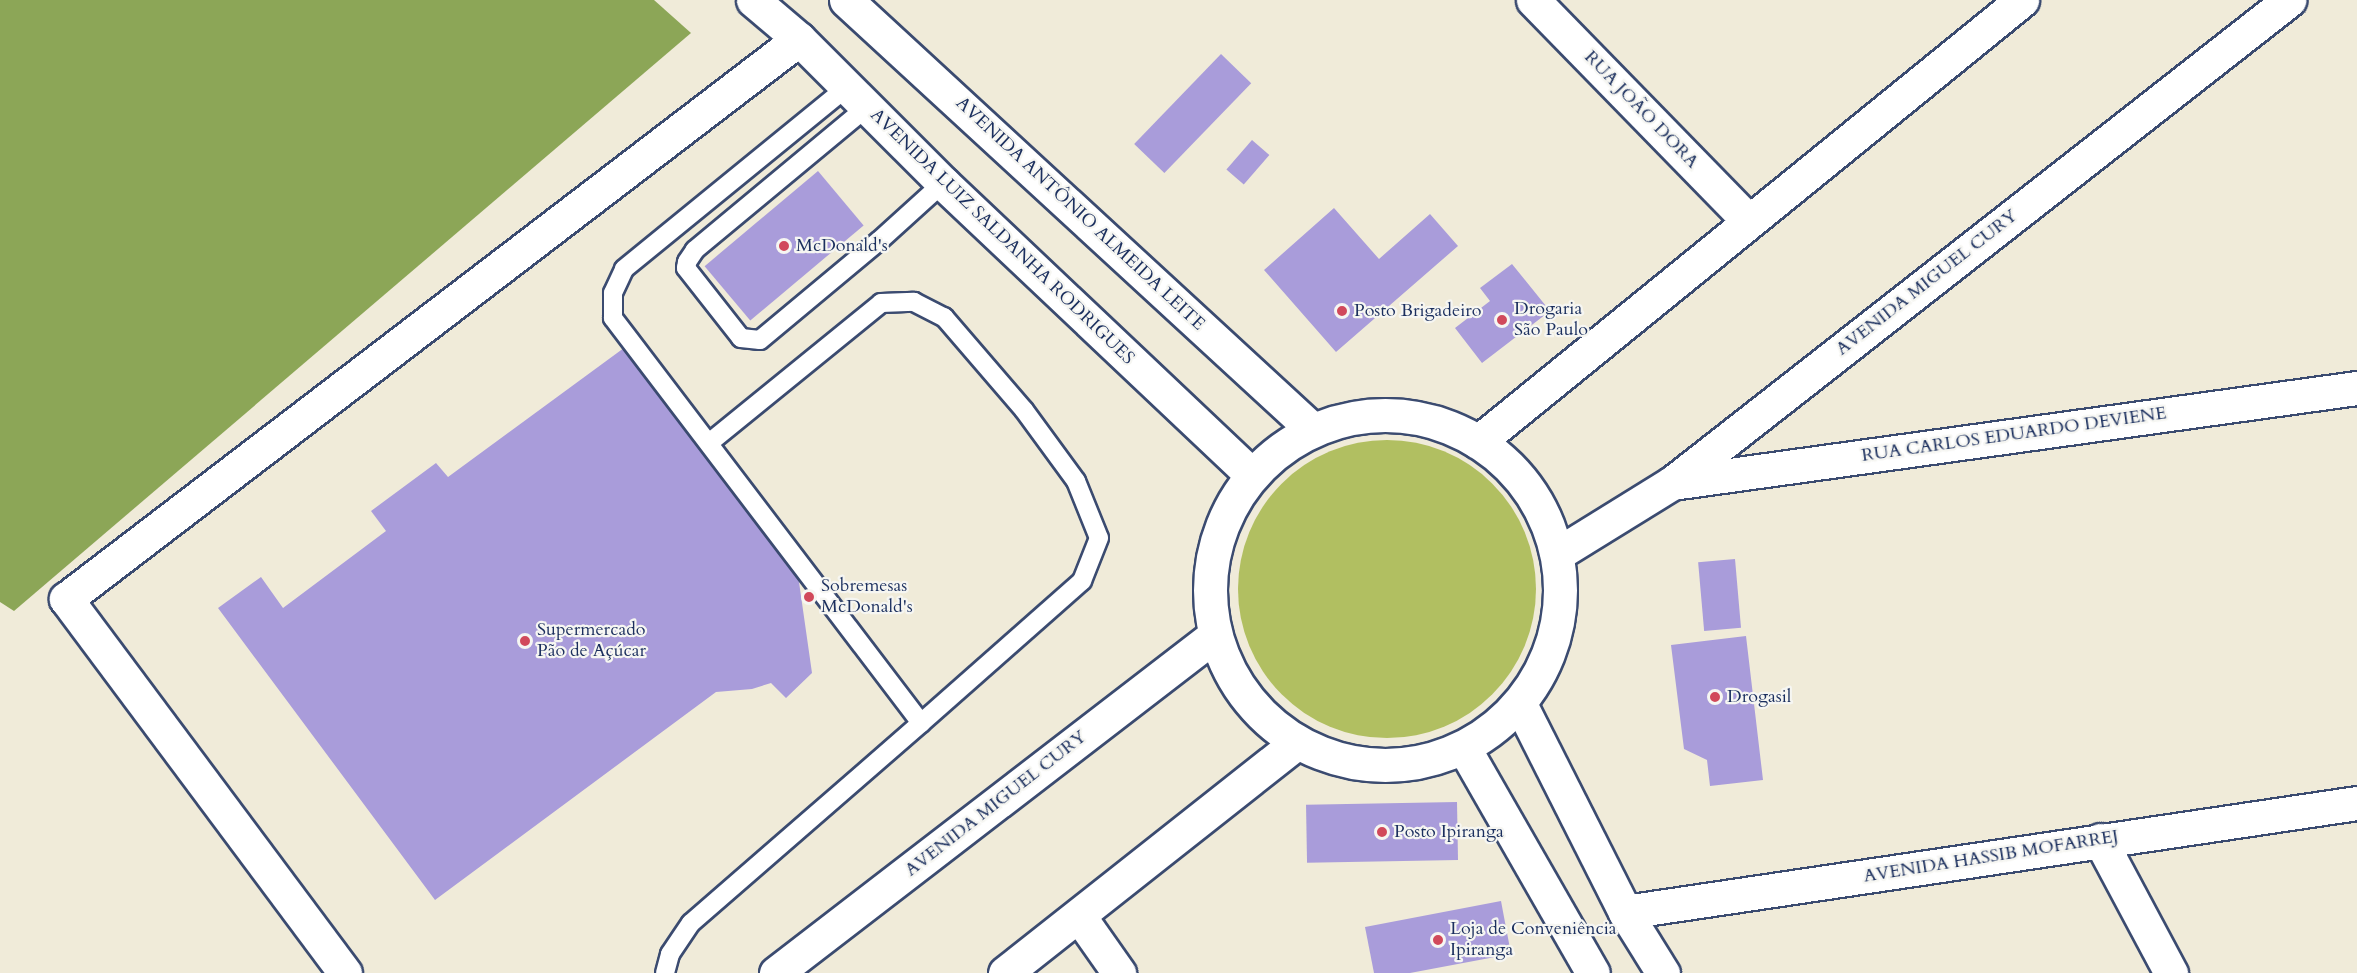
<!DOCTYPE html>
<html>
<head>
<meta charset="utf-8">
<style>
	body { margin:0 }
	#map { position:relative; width:2357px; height:973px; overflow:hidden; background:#f0ebd9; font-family:Cardo,serif }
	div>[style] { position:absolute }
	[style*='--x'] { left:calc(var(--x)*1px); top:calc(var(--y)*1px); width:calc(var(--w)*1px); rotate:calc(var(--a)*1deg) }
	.green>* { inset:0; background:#b1bf61 }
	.round { border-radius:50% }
	.forest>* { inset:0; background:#8ca657 }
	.building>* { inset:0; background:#a99cda; transform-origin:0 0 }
	.roads { filter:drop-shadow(2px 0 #3b4b70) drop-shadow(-2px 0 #3b4b70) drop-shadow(0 2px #3b4b70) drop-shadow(0 -2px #3b4b70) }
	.lane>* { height:18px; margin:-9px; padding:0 9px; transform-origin:9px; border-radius:9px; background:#fff }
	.street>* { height:33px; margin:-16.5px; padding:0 16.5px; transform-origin:16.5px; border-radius:16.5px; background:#fff }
	.secondary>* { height:33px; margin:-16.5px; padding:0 16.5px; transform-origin:16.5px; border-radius:16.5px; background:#fff }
	.secondary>.ring { margin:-16.5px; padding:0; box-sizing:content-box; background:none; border:33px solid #fff; border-radius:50% }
	.dots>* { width:16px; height:16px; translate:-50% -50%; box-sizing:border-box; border:3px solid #f6f6f2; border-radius:50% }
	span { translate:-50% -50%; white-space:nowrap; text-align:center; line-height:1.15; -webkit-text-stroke:4.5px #f6f6f2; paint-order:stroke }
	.street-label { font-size:18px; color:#1b2f5e }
	.poi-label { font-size:18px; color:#1b2f5e }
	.left { translate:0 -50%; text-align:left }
</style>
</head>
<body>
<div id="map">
	<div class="green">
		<i class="round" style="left:1238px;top:440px;width:298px;height:298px"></i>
	</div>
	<div class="forest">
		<i style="clip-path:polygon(0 0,654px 0,691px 33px,14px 611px,0 602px)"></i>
	</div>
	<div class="building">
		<i style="left:1221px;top:54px;width:42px;height:125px;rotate:44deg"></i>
		<i style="left:1252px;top:140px;width:23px;height:39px;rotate:41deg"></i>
		<i style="left:818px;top:171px;width:71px;height:148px;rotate:50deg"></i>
		<i style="clip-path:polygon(1334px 208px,1379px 259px,1430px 214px,1458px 246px,1336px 352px,1264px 270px)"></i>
		<i style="clip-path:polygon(1512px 264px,1550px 311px,1482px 363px,1455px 328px,1490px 301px,1480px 288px)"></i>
		<i style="clip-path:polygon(628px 345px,798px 575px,812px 673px,786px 698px,771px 683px,752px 689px,716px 692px,435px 900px,218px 608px,261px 577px,283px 608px,386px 531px,371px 511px,436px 463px,448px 477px)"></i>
		<i style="left:1735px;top:559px;width:69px;height:37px;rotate:85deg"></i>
		<i style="clip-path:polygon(1746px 636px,1763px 780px,1710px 786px,1707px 760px,1684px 749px,1671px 645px)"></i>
		<i style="left:1457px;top:802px;width:58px;height:151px;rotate:89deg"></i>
		<i style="clip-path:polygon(1501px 901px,1511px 954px,1410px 973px,1374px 973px,1365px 927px)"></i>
	</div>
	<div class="roads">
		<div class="lane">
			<i style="--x:867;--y:107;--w:224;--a:140.3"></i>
			<i style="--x:695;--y:250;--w:14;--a:124"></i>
			<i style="--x:687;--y:262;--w:6;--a:99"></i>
			<i style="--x:686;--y:268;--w:89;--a:51.8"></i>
			<i style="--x:741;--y:338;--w:19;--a:6"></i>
			<i style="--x:760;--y:340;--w:155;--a:-39.8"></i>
			<i style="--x:879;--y:241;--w:86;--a:-42.2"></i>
			<i style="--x:709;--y:443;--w:222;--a:-39.1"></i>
			<i style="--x:881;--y:303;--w:33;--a:-2"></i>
			<i style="--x:914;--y:302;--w:34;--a:27"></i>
			<i style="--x:944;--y:317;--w:123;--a:49.3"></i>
			<i style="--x:1024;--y:410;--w:88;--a:53.8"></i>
			<i style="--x:1076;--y:481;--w:61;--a:68"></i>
			<i style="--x:1099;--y:538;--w:46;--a:111.6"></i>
			<i style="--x:1082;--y:581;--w:215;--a:138.6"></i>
			<i style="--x:665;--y:973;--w:20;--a:-75"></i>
			<i style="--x:670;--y:954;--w:37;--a:-56"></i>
			<i style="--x:691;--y:923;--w:305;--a:-41"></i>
			<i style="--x:921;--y:723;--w:509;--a:-127.25"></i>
			<i style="--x:613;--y:318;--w:25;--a:-90"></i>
			<i style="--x:613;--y:293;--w:26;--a:-65"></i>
			<i style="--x:624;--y:269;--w:288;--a:-39.2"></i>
		</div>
		<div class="street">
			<i style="--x:1533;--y:0;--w:308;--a:45.7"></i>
			<i style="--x:1672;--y:483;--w:692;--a:-7.9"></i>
			<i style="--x:2100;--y:840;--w:151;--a:61.9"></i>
			<i style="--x:1625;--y:912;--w:740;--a:-8.47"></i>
			<i style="--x:1079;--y:916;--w:70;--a:54.9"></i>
			<i style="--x:345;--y:973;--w:467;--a:-126.7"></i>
			<i style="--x:66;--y:599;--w:922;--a:-37.38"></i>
		</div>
		<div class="secondary">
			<i style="--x:753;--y:0;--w:60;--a:40.3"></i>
			<i style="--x:799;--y:39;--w:204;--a:45"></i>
			<i style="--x:943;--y:183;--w:424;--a:43.4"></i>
			<i style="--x:846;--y:0;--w:635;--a:42.64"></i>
			<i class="ring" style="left:1210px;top:415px;width:317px;height:317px"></i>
			<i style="--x:1478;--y:442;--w:701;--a:-39.09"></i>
			<i style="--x:1557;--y:554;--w:135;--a:-31.7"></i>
			<i style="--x:1672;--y:483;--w:784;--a:-38.05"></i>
			<i style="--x:1520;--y:704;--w:233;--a:63.2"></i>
			<i style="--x:1625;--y:912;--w:72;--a:58.1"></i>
			<i style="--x:1464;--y:748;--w:259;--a:60.2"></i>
			<i style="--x:776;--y:973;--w:554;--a:-37.59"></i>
			<i style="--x:1005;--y:973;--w:372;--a:-38.3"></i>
		</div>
	</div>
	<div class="dots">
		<i style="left:784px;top:246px;background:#d1495b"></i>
		<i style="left:1342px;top:311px;background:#d1495b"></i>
		<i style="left:1502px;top:320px;background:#d1495b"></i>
		<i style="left:809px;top:597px;background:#d1495b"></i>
		<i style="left:525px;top:641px;background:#d1495b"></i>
		<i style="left:1715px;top:697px;background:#d1495b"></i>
		<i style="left:1382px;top:832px;background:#d1495b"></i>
		<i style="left:1438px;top:940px;background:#d1495b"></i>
	</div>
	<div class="street-label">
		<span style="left:1641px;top:110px;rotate:46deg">RUA JOÃO DORA</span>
		<span style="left:1080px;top:214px;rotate:43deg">AVENIDA ANTÔNIO ALMEIDA LEITE</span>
		<span style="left:1002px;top:237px;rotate:44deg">AVENIDA LUIZ SALDANHA RODRIGUES</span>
		<span style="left:1927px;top:283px;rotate:-38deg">AVENIDA MIGUEL CURY</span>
		<span style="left:2014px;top:435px;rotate:-8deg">RUA CARLOS EDUARDO DEVIENE</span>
		<span style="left:996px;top:804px;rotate:-38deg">AVENIDA MIGUEL CURY</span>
		<span style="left:1991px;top:857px;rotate:-9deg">AVENIDA HASSIB MOFARREJ</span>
	</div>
	<div class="poi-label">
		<span class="left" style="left:796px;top:246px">McDonald's</span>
		<span class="left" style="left:1514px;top:320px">Drogaria<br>São Paulo</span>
		<span class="left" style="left:1354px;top:311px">Posto Brigadeiro</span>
		<span class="left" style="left:821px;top:597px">Sobremesas<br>McDonald's</span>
		<span class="left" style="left:537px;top:641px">Supermercado<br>Pão de Açúcar</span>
		<span class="left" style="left:1727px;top:697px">Drogasil</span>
		<span class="left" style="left:1394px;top:832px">Posto Ipiranga</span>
		<span class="left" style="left:1450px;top:940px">Loja de Conveniência<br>Ipiranga</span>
	</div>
</div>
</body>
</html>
